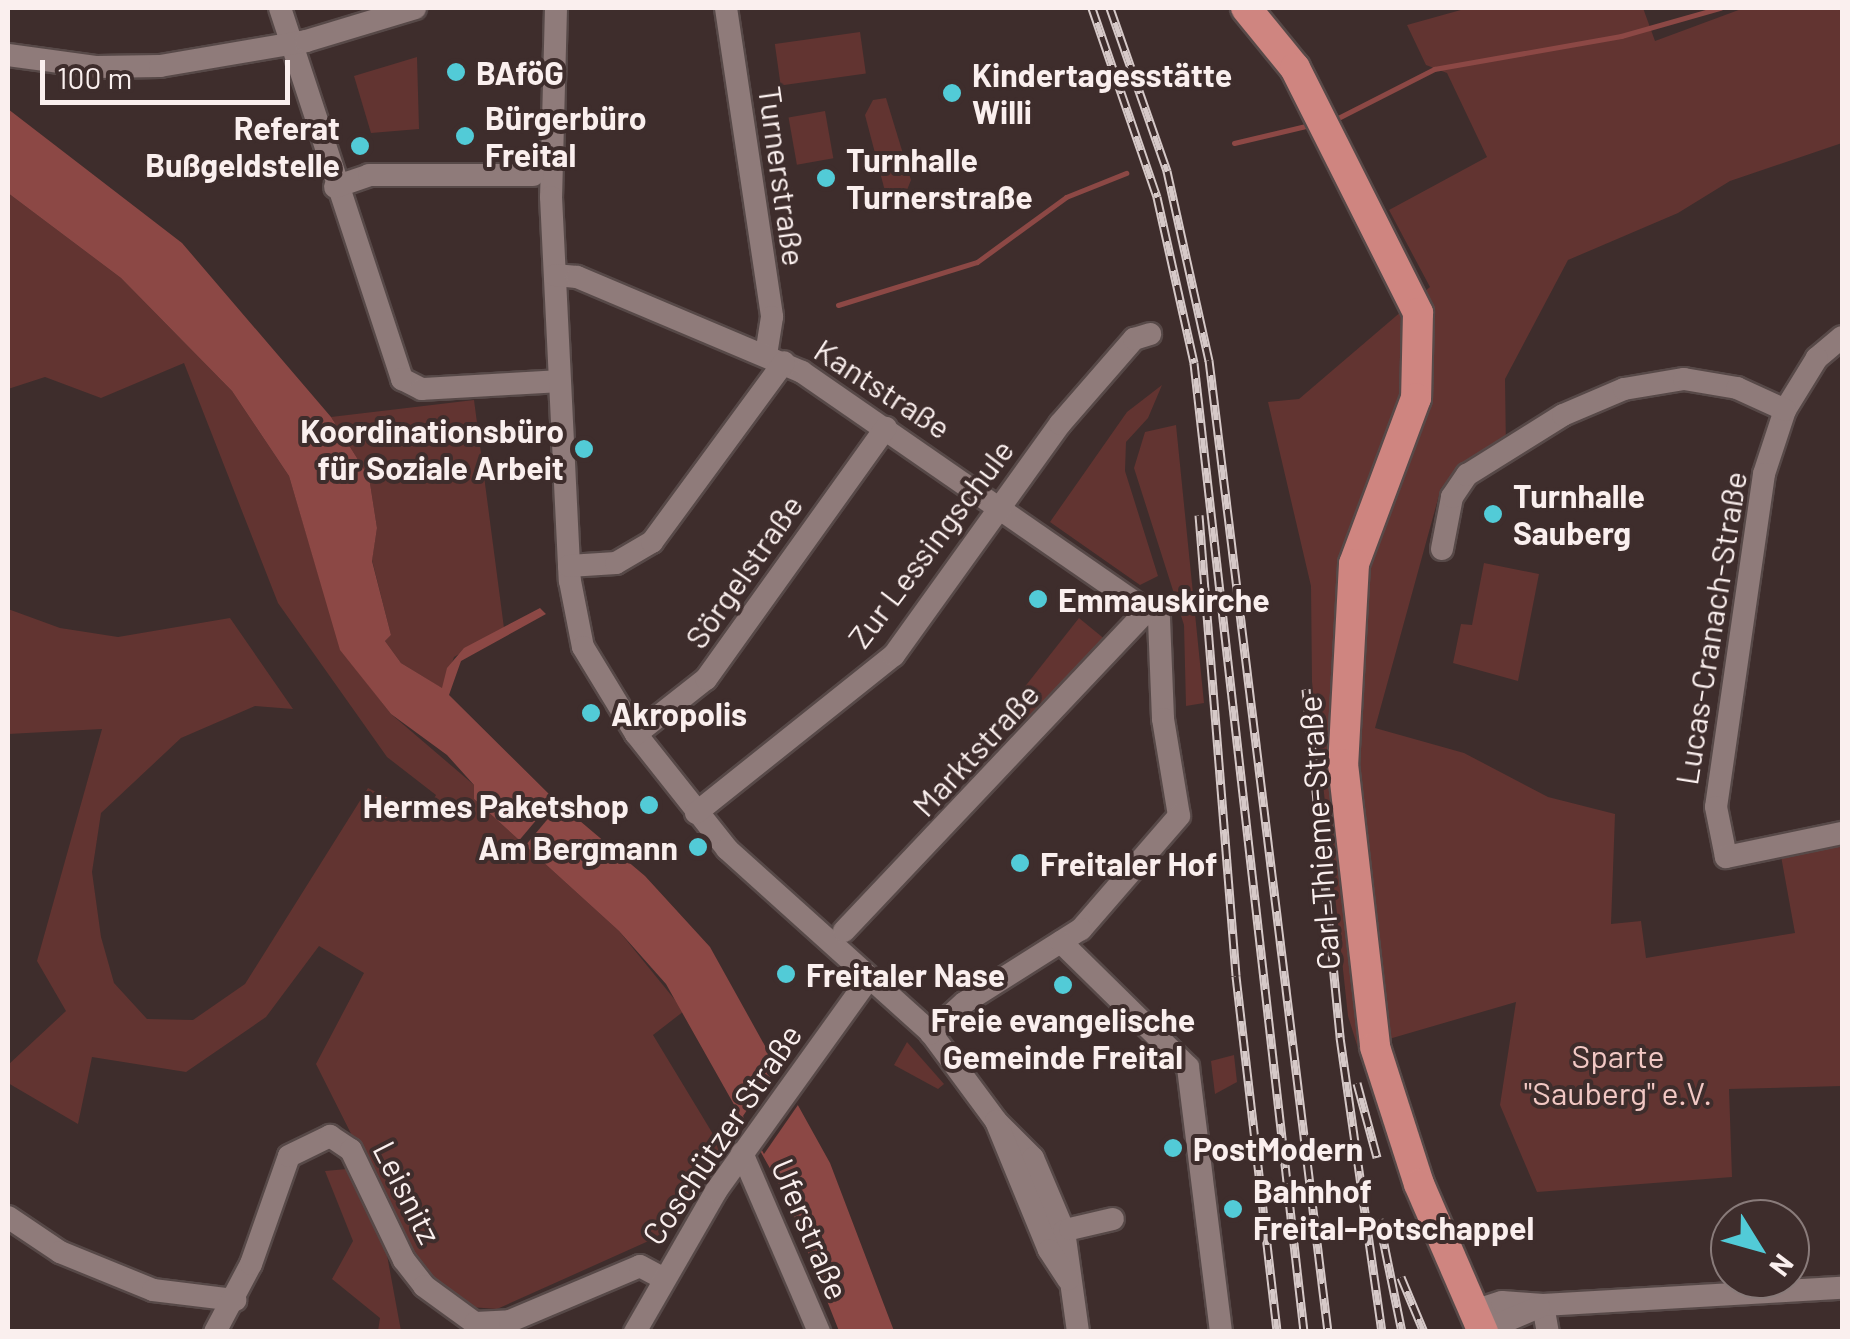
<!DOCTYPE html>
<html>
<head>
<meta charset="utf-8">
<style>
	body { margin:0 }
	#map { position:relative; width:1850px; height:1339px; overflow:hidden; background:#3e2d2c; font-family:Barlow,sans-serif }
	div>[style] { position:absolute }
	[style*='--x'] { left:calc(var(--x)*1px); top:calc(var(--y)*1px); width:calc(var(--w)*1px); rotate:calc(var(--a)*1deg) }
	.green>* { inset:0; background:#623431; transform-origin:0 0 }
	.water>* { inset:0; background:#8c4845 }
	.pier>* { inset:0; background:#3e2d2c; transform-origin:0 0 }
	.stream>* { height:5px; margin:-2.5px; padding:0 2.5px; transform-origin:2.5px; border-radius:2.5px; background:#8c4845 }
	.roads { filter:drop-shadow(2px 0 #574948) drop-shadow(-2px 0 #574948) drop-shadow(0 2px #574948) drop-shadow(0 -2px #574948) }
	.minor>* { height:22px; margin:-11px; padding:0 11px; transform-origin:11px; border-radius:11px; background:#8f7b7a }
	.major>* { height:30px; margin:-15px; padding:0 15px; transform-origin:15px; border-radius:15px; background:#cf8580 }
	.rail>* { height:9px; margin-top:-4.5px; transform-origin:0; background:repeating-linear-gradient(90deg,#3e2d2c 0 15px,#d6c9c8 0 30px); box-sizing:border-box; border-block:2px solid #d6c9c8 }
	.dots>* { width:28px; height:28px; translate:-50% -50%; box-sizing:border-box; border:5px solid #3e2d2c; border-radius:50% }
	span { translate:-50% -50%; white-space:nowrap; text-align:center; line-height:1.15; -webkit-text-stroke:8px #3e2d2c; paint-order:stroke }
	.poi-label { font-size:32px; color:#faefee; font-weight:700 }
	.left { translate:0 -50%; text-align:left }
	.right { translate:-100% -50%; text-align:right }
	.street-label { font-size:32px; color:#faefee }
	.park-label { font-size:32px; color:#f2c8c4 }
	.frame { position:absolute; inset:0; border:10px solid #faefee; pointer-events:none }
	.north { position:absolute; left:1710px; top:1199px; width:100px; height:100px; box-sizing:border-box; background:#3e2d2c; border:2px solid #897b7a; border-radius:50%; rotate:127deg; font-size:28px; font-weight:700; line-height:40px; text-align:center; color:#faefee }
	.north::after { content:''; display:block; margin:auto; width:35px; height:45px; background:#52cbd7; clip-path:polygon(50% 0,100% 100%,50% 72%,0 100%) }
	.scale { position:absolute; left:40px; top:60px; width:250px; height:45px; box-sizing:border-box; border:5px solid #faefee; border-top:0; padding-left:12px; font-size:30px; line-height:35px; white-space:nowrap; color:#faefee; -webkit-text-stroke:8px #3e2d2c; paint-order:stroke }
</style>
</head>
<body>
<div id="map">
	<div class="green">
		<i style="clip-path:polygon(1468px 8px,1643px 8px,1655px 41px,1744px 8px,1842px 8px,1842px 143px,1730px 181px,1678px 213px,1568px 260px,1505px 379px,1506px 450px,1441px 488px,1375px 728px,1464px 753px,1548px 797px,1615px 814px,1611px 924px,1641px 921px,1646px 958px,1795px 933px,1781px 856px,1842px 842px,1842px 1086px,1729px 1089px,1732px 1177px,1537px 1192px,1500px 1105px,1516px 1002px,1358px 1048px,1348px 1016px,1312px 682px,1311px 586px,1268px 402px,1299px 399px,1430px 287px,1389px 210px,1487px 157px,1447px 73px,1426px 65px,1407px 25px)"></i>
		<i style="left:860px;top:32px;width:42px;height:86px;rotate:82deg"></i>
		<i style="clip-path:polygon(417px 57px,419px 129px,371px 133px,354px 76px)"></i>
		<i style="clip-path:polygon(886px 98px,911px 180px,907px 190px,886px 195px,865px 115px,873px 100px)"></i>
		<i style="left:825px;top:111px;width:48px;height:37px;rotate:80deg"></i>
		<i style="clip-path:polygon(8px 193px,121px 278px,232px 391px,289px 476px,341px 650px,391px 714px,474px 785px,474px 799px,619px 931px,684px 1011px,653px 1035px,719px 1144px,718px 1157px,677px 1222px,653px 1239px,497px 1309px,470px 1307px,446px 1291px,412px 1255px,316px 1064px,364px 973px,319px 946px,266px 1017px,186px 1072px,92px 1057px,78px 1124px,8px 1083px,8px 1065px,66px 1011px,37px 961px,102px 729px,8px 734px,8px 609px,60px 628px,118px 637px,230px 618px,293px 709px,255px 706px,181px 738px,101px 813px,92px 872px,101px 937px,114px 983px,147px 1019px,193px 1020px,245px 984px,368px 788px,424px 816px,436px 795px,387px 757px,278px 603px,184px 363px,101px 398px,45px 377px,8px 389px)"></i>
		<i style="clip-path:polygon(1162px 385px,1148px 418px,1126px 442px,1125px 471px,1158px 576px,1140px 585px,1050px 522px,1127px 412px)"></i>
		<i style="clip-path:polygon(474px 400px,504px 628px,454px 657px,443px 689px,401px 663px,385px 641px,391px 635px,372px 560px,377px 528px,369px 477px,331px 417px)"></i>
		<i style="clip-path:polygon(1176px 425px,1204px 703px,1186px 706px,1184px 625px,1134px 468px,1145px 432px)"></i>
		<i style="clip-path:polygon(1484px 563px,1539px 574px,1518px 681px,1453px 663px,1461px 624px,1472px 625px)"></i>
		<i style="clip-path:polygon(1079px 618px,1107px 641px,1030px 725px,1009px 707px)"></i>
		<i style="clip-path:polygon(907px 1042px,944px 1084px,938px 1089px,894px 1065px)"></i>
		<i style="clip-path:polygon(1234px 1055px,1237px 1082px,1215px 1094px,1211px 1061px)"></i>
		<i style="clip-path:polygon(347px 1169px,387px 1255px,401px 1331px,378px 1331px,380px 1318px,332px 1279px,353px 1241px,325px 1171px)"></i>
	</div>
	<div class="water">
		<i style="clip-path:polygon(8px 109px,182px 243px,331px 417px,369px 477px,377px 528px,372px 561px,391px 635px,385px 641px,401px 663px,442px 688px,447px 668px,464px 648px,540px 608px,546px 614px,461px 661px,449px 695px,554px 799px,645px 876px,710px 947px,830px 1163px,894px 1331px,839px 1331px,785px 1195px,666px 984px,619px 931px,474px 799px,474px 785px,447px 755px,391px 714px,340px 650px,289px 476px,232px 391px,121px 278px,8px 193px)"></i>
	</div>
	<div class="pier">
		<i style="left:554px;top:799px;width:8px;height:54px;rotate:40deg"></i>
		<i style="clip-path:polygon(779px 1063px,800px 1102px,764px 1154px,743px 1116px)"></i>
	</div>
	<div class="stream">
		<i style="--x:1338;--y:118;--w:108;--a:-27"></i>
		<i style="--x:1434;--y:69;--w:190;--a:-10"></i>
		<i style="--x:1621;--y:36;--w:103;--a:-15.8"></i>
		<i style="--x:1234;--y:143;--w:78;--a:-13.3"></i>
		<i style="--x:838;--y:305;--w:145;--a:-17.2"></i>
		<i style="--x:977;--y:262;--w:110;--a:-36.1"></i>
		<i style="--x:1066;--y:197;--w:65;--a:-21.8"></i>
	</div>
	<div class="roads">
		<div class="minor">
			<i style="--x:280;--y:8;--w:391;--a:71.8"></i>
			<i style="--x:402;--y:379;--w:22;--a:27"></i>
			<i style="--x:422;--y:389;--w:137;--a:-3.3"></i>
			<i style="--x:556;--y:8;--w:189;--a:91.5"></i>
			<i style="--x:551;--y:197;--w:384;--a:87.2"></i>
			<i style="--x:570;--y:581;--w:67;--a:78.9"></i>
			<i style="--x:583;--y:647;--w:102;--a:58.7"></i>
			<i style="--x:636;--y:734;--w:147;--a:51.6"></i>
			<i style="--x:727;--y:849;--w:275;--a:42"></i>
			<i style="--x:931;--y:1033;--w:109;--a:53.5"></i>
			<i style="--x:996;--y:1121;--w:52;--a:45"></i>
			<i style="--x:1033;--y:1158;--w:79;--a:67"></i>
			<i style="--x:1064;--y:1231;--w:102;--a:82.1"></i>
			<i style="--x:726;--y:8;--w:312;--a:81.5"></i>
			<i style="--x:772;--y:317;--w:36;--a:99"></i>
			<i style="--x:8;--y:55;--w:90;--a:7.7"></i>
			<i style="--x:97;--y:67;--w:63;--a:-0.9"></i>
			<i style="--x:160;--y:66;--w:148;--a:-9.7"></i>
			<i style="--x:306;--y:41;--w:114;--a:-16.8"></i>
			<i style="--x:335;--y:187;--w:36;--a:-19"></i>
			<i style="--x:369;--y:175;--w:164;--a:0"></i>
			<i style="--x:555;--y:275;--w:22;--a:5"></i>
			<i style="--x:577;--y:277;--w:244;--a:22.9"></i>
			<i style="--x:802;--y:372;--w:434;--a:34.7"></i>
			<i style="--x:1159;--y:619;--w:100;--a:87.7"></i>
			<i style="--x:1163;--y:719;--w:98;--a:80.6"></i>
			<i style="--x:1179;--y:816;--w:150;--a:130.9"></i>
			<i style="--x:1081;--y:929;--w:138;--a:147.7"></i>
			<i style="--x:964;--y:1003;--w:45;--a:137.7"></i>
			<i style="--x:1842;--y:337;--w:33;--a:140"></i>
			<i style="--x:1817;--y:358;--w:61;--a:121.6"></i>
			<i style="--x:1785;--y:410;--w:67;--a:108.2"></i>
			<i style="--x:1764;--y:474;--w:336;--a:98.2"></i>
			<i style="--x:1716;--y:807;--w:51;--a:78.7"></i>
			<i style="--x:1726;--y:857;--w:118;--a:-11.7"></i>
			<i style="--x:1442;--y:549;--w:53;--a:-79.1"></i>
			<i style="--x:1452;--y:497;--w:27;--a:-56"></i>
			<i style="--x:1467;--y:475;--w:113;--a:-32"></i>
			<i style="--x:1563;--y:415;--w:66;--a:-23.1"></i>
			<i style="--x:1624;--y:389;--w:61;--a:-9.5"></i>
			<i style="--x:1684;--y:379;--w:54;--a:9.6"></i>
			<i style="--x:1737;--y:388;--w:53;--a:24.6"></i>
			<i style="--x:569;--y:566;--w:47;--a:-3.7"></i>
			<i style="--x:616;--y:563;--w:42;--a:-30.3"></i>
			<i style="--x:652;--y:542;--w:223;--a:-53.7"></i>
			<i style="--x:636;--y:734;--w:89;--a:-38.2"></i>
			<i style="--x:706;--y:679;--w:309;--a:-54.4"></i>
			<i style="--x:696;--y:813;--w:253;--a:-38.6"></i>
			<i style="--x:894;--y:655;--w:284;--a:-54.3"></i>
			<i style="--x:1060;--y:424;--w:113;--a:-49"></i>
			<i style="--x:1134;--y:339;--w:17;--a:-17"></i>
			<i style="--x:844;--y:931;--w:444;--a:-46.6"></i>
			<i style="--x:1061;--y:942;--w:178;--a:44.5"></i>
			<i style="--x:1188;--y:1067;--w:267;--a:82.9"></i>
			<i style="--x:996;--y:1121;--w:139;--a:67.7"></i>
			<i style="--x:1049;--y:1250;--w:35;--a:57"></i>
			<i style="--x:742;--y:1153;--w:195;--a:66.7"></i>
			<i style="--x:8;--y:1217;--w:63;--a:33.9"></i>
			<i style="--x:60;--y:1252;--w:100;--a:22.2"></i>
			<i style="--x:153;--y:1290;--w:83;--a:7"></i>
			<i style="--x:1070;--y:1229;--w:44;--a:-13.1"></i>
			<i style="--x:1543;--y:1305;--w:27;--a:80"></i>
			<i style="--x:1474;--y:1311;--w:29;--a:-18"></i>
			<i style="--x:1502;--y:1302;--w:41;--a:4.2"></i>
			<i style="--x:1543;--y:1305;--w:299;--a:-3.3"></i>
			<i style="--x:1483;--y:1331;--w:61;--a:-23.2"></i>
			<i style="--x:215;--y:1332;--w:77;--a:-62.1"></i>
			<i style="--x:251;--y:1264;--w:114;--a:-70.6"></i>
			<i style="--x:289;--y:1156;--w:46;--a:-26"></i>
			<i style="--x:330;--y:1136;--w:25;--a:34"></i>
			<i style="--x:351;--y:1150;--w:122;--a:64.3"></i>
			<i style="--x:404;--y:1260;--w:33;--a:52"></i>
			<i style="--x:424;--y:1286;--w:63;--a:36"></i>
			<i style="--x:475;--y:1323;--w:35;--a:-3"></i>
			<i style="--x:510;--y:1321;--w:141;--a:-22.9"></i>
			<i style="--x:640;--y:1266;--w:27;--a:28"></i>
			<i style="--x:635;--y:1332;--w:163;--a:-60.1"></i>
			<i style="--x:716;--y:1191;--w:262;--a:-54.3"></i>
		</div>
		<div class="major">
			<i style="--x:1246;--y:8;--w:77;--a:50.8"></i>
			<i style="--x:1295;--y:68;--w:274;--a:63.3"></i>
			<i style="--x:1418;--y:313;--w:85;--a:91.3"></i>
			<i style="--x:1416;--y:398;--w:177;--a:110.5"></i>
			<i style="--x:1354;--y:564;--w:200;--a:93.1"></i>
			<i style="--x:1343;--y:764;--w:285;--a:83.5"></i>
			<i style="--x:1375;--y:1047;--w:144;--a:72.2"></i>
			<i style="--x:1419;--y:1184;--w:161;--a:66.6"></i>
		</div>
	</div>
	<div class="rail">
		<i style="--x:1092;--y:8;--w:200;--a:71"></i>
		<i style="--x:1157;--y:197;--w:170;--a:77.4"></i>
		<i style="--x:1194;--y:363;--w:975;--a:83.52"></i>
		<i style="--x:1110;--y:8;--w:173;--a:70.7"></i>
		<i style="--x:1167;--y:171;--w:194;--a:77.5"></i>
		<i style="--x:1209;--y:360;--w:979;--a:83.02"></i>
		<i style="--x:1199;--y:515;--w:462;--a:85.4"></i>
		<i style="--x:1236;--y:976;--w:358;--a:83.4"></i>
		<i style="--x:1306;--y:689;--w:350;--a:84.4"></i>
		<i style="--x:1340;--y:1037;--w:298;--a:81.9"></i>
		<i style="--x:1357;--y:1083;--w:77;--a:74.9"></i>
		<i style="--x:1379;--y:1219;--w:115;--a:78.5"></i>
		<i style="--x:1401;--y:1277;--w:60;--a:67.3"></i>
	</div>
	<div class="dots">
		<i style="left:456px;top:72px;background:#52cbd7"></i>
		<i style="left:952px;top:93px;background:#52cbd7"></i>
		<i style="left:465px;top:136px;background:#52cbd7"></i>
		<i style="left:360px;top:146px;background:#52cbd7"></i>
		<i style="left:826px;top:178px;background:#52cbd7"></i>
		<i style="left:584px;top:449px;background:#52cbd7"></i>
		<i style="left:1493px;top:514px;background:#52cbd7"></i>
		<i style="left:1038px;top:599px;background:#52cbd7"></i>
		<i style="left:591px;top:713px;background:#52cbd7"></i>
		<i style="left:649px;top:805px;background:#52cbd7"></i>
		<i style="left:698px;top:847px;background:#52cbd7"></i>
		<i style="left:1020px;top:863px;background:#52cbd7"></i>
		<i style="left:786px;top:974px;background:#52cbd7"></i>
		<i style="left:1063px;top:985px;background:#52cbd7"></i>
		<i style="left:1173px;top:1148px;background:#52cbd7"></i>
		<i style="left:1233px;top:1209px;background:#52cbd7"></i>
	</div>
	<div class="poi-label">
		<span class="left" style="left:476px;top:72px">BAföG</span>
		<span class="left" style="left:972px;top:93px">Kindertagesstätte<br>Willi</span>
		<span class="left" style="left:485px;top:136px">Bürgerbüro<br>Freital</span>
		<span class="right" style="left:340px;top:146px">Referat<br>Bußgeldstelle</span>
		<span class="left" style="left:846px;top:178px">Turnhalle<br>Turnerstraße</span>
		<span class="right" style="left:564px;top:449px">Koordinationsbüro<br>für Soziale Arbeit</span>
		<span class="left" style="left:1513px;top:514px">Turnhalle<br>Sauberg</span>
		<span class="left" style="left:1058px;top:599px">Emmauskirche</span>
		<span class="left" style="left:611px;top:713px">Akropolis</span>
		<span class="right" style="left:629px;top:805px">Hermes Paketshop</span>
		<span class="right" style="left:678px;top:847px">Am Bergmann</span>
		<span class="left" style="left:1040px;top:863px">Freitaler Hof</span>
		<span class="left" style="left:806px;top:974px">Freitaler Nase</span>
		<span style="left:1063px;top:1038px">Freie evangelische<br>Gemeinde Freital</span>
		<span class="left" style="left:1193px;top:1148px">PostModern</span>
		<span class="left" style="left:1253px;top:1209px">Bahnhof<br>Freital-Potschappel</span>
	</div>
	<div class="street-label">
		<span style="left:783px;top:176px;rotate:82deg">Turnerstraße</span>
		<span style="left:883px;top:388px;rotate:33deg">Kantstraße</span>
		<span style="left:930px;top:543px;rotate:-53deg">Zur Lessingschule</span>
		<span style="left:743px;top:571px;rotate:-55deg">Sörgelstraße</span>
		<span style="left:1710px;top:628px;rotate:-81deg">Lucas-Cranach-Straße</span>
		<span style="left:975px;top:749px;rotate:-47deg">Marktstraße</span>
		<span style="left:1318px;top:833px;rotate:-94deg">Carl-Thieme-Straße</span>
		<span style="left:721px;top:1134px;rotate:-56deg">Coschützer Straße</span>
		<span style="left:408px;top:1192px;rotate:63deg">Leisnitz</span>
		<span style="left:811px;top:1229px;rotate:67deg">Uferstraße</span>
	</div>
	<div class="park-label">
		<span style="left:1618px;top:1074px">Sparte<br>"Sauberg" e.V.</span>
	</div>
	<div class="frame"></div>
	<div class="north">N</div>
	<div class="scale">100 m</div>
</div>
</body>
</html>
